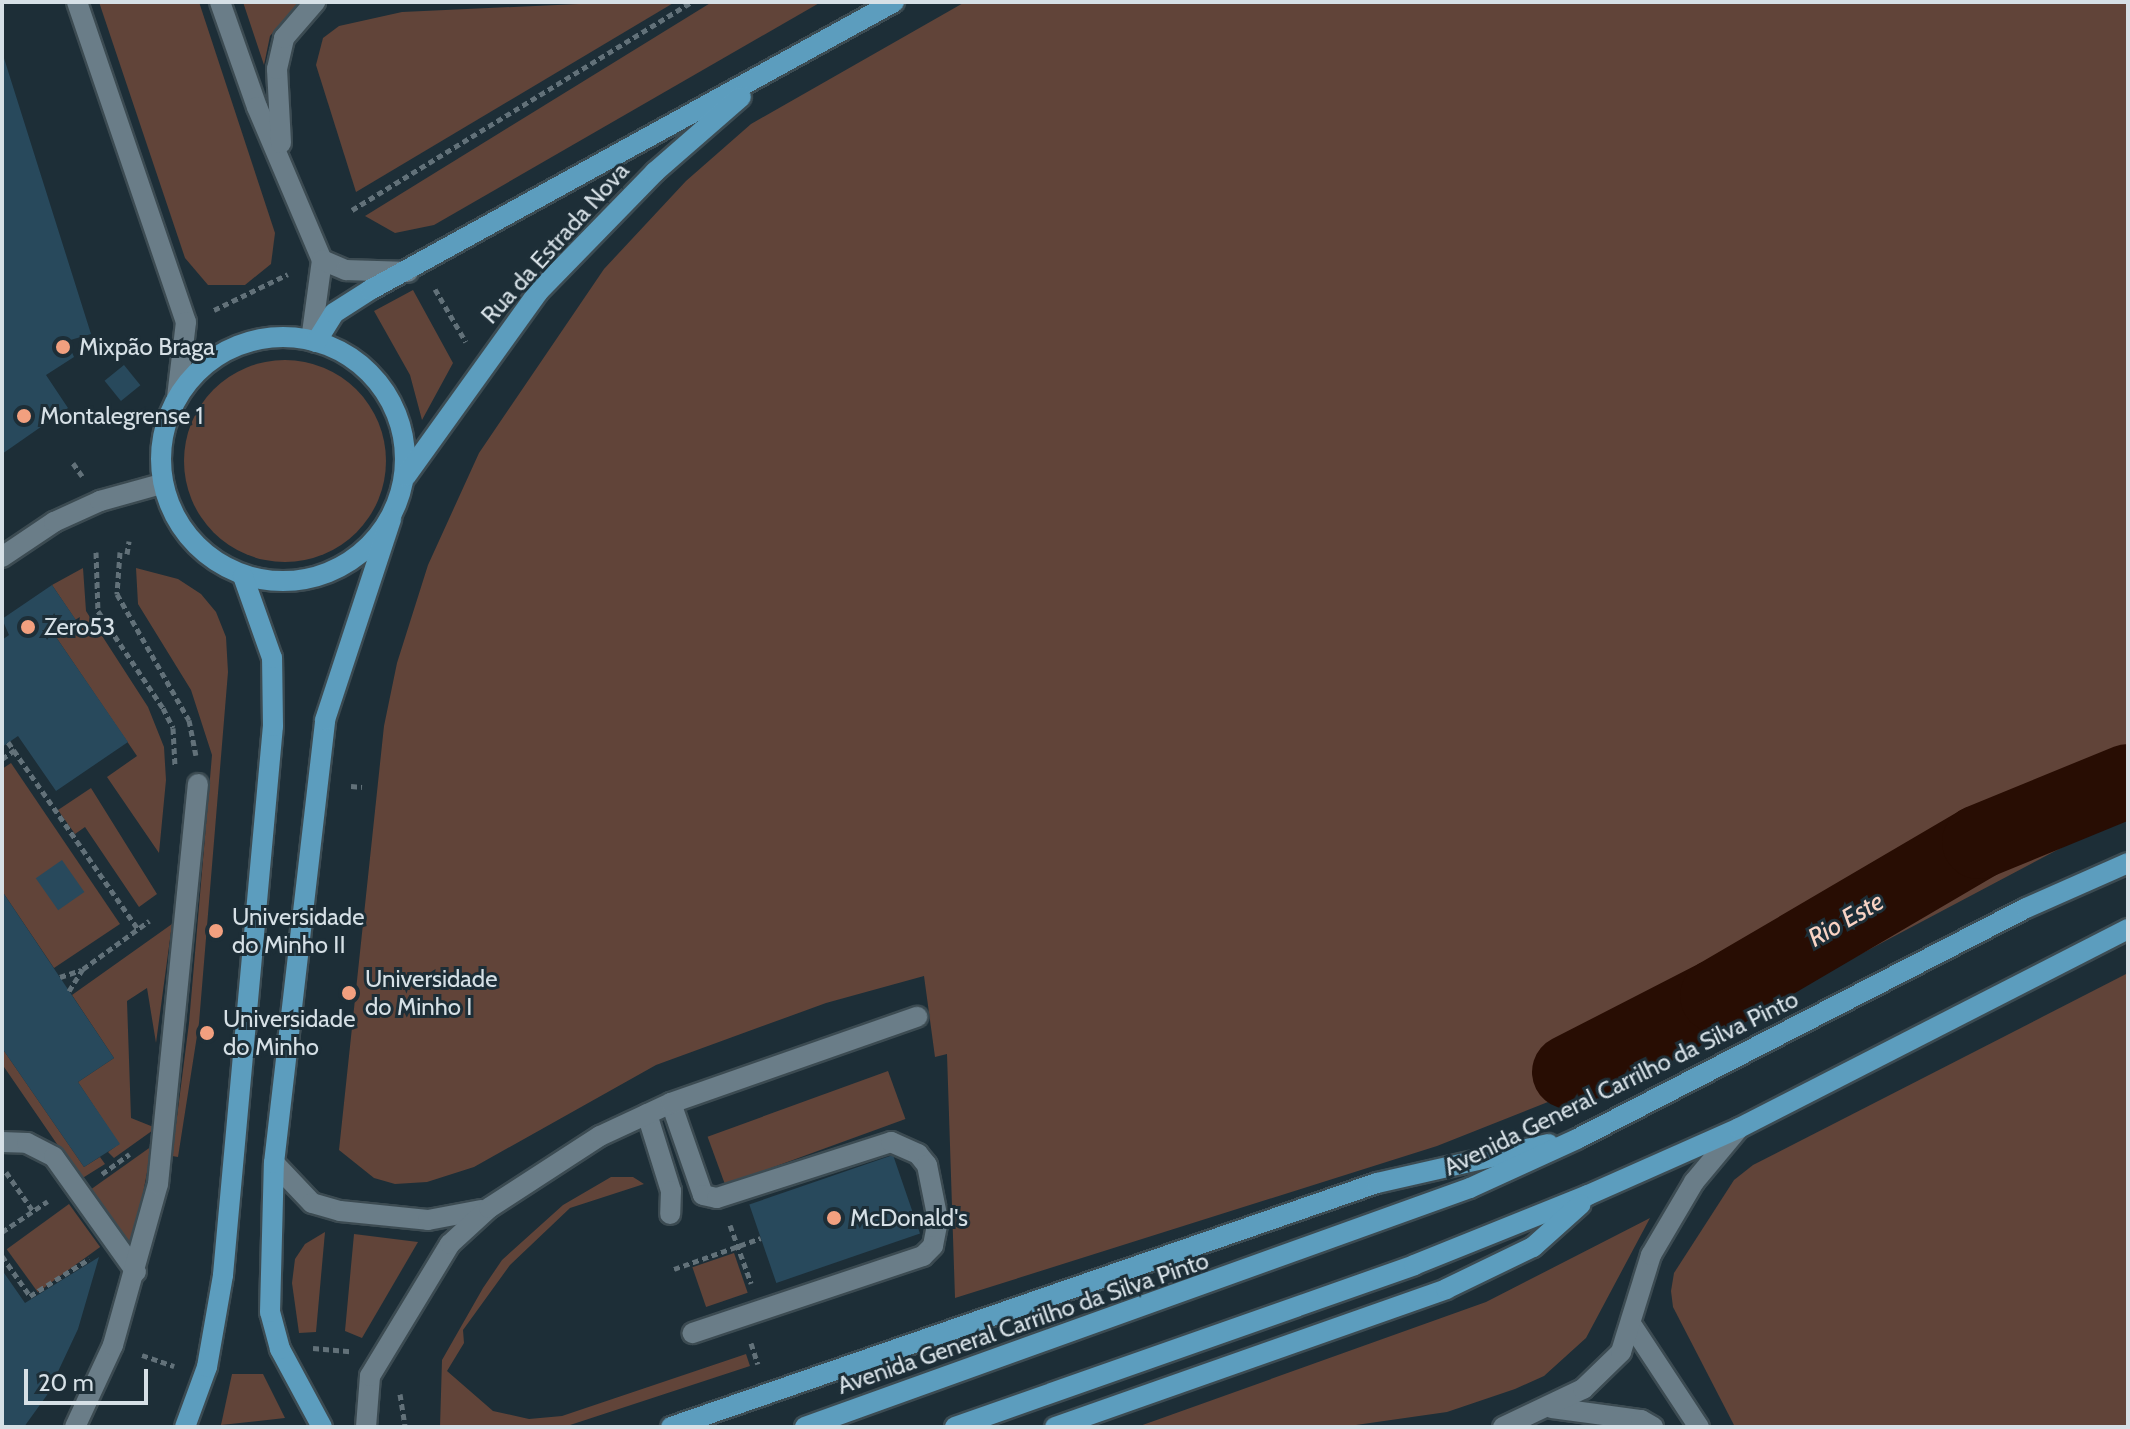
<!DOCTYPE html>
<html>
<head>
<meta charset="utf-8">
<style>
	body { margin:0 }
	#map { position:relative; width:2130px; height:1429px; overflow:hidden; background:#1d2e37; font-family:Cabin,sans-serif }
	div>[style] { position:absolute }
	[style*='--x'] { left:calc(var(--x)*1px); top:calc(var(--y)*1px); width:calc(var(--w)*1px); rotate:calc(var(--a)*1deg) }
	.green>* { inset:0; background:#614439; transform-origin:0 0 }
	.round { border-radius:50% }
	.river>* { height:74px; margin:-37px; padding:0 37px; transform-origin:37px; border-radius:37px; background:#280d03 }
	.building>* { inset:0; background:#28495c; transform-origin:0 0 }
	.path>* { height:5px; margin-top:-2.5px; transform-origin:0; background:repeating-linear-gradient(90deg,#627179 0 6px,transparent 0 10px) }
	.roads { filter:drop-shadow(2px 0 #3c4b52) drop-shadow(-2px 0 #3c4b52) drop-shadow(0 2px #3c4b52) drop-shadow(0 -2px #3c4b52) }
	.minor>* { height:20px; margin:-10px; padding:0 10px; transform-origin:10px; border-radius:10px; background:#6a7d88 }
	.major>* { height:20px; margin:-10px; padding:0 10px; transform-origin:10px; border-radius:10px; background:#5c9dbe }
	.major>.ring { margin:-10px; padding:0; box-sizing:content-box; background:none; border:20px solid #5c9dbe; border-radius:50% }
	.dots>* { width:22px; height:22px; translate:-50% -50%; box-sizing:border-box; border:4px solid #1d2e37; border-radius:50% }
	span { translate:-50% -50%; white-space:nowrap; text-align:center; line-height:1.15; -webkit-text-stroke:6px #1d2e37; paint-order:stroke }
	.street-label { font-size:24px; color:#d6e0e6 }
	.poi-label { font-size:24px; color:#d6e0e6 }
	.left { translate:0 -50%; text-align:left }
	.water-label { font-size:26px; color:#f9d3c4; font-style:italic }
	.frame { position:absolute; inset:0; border:4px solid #d6e0e6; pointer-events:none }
	.scale { position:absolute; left:24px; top:1369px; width:124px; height:36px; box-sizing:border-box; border:4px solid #d6e0e6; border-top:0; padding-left:10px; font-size:24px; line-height:28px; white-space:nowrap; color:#d6e0e6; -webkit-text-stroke:6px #1d2e37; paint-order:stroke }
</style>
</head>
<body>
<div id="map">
	<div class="green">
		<i style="clip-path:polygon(99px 2px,199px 2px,275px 233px,271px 264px,245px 285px,208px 285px,185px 258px)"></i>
		<i style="clip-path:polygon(243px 2px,299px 2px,270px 36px,264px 65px)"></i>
		<i style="clip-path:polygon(622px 2px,675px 2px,356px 192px,316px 65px,323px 38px,339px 26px,402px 12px)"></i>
		<i style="clip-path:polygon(712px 2px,821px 2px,434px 225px,395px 233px,365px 216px)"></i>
		<i style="clip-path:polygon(965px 2px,2128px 2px,2128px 819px,2093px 831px,1679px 1050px,1437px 1146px,955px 1298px,947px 1054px,935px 1057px,924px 976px,826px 1003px,656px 1065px,474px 1167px,427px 1182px,395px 1184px,374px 1178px,339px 1150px,384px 726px,397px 663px,428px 565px,479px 453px,604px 269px,686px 181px,751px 124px)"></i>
		<i style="clip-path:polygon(413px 290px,453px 363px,422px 420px,410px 375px,374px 311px)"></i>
		<i class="round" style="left:184px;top:360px;width:202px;height:202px"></i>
		<i style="clip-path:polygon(83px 568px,86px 611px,148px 707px,164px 747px,166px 780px,159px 853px,107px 777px,137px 756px,56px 637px,77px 622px,52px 585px)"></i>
		<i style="clip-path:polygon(136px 568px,178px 579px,201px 594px,216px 612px,226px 637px,228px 672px,199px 1023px,178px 1157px,172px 1156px,189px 1023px,212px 755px,191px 690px,138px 604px)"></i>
		<i style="clip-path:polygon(11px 763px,120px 924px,54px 968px,2px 891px,2px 769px)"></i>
		<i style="clip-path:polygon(91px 788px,157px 894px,139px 907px,85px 827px,75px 834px,58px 810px)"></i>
		<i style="clip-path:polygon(172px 924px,156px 1043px,147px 988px,127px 1001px,131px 1118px,156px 1128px,114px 1158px,108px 1152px,119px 1144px,78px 1082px,114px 1058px,72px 995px)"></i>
		<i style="clip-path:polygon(2128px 973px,2128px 1427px,1735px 1427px,1673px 1307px,1671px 1291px,1674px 1273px,1734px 1180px,1753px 1165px)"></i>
		<i style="clip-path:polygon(2px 1048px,84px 1167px,100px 1157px,105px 1164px,81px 1179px,2px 1064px)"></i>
		<i style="left:888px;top:1071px;width:51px;height:192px;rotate:70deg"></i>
		<i style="clip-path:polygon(152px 1146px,133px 1246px,90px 1190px)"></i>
		<i style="clip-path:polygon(611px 1177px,633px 1177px,644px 1184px,570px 1208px,510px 1265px,463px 1330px,464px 1343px,447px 1371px,493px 1411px,529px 1419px,562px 1416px,746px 1354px,750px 1366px,564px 1427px,440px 1427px,442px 1360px,483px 1288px,502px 1260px,563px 1205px)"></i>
		<i style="left:69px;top:1204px;width:53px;height:77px;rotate:54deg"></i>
		<i style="clip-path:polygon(1650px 1218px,1586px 1338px,1544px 1376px,1515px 1389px,1447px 1412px,1342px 1427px,1137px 1427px,1486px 1302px)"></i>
		<i style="clip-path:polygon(325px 1232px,316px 1332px,299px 1333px,292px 1283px,295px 1259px,305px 1244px)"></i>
		<i style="clip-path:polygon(354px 1234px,418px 1242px,362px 1338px,345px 1331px)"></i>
		<i style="left:734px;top:1253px;width:42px;height:44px;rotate:71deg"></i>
		<i style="clip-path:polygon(232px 1374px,263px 1374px,285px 1418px,221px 1425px)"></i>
	</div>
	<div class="river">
		<i style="--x:1569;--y:1072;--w:166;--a:-27.2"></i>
		<i style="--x:1717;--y:996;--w:304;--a:-30.4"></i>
		<i style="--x:1979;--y:842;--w:161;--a:-22.3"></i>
	</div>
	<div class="building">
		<i style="clip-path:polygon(3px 55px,91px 334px,67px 341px,74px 357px,46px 375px,68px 408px,2px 454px)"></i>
		<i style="left:124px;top:365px;width:26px;height:25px;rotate:51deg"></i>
		<i style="clip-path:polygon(52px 585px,78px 623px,56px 637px,128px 742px,56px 791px,18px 736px,2px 747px,2px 640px,9px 635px,2px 619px)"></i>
		<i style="left:62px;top:860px;width:39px;height:32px;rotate:55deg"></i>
		<i style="clip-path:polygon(2px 891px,114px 1058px,78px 1082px,120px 1144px,84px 1167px,2px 1048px)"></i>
		<i style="left:893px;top:1155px;width:83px;height:152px;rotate:71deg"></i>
		<i style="clip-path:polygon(99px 1257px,78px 1329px,47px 1395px,24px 1427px,2px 1427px,2px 1270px,25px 1303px)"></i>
	</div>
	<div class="path">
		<i style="--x:352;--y:210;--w:399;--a:-31.5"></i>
		<i style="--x:435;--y:289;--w:61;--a:59.7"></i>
		<i style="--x:214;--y:310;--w:82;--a:-25.9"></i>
		<i style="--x:73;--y:463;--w:16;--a:55"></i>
		<i style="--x:96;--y:552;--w:59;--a:88.1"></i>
		<i style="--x:98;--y:611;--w:117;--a:56.2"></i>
		<i style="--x:163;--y:708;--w:22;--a:63"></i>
		<i style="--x:173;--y:728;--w:37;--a:87"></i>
		<i style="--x:120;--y:552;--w:42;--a:94.1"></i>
		<i style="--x:117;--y:594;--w:145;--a:60.3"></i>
		<i style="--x:189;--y:720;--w:36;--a:79"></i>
		<i style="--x:127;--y:554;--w:13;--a:-81"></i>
		<i style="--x:8;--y:742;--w:228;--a:55.2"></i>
		<i style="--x:2;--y:759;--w:16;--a:-35"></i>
		<i style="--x:351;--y:786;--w:11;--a:5"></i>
		<i style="--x:60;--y:977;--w:22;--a:-18"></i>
		<i style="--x:69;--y:991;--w:26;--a:-58"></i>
		<i style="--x:83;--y:969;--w:82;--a:-36"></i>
		<i style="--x:6;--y:1172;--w:47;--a:55.3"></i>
		<i style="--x:102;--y:1174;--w:34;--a:-36"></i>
		<i style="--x:730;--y:1225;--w:62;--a:70.1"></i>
		<i style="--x:2;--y:1232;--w:55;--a:-34"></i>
		<i style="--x:2;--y:1256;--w:49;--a:55"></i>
		<i style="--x:30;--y:1296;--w:70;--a:-32.1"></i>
		<i style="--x:674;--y:1269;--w:92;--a:-19.6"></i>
		<i style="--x:751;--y:1343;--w:22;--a:72"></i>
		<i style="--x:313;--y:1348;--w:37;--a:5"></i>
		<i style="--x:142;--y:1355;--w:34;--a:19"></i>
		<i style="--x:400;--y:1394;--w:33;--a:81"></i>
	</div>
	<div class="roads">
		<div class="minor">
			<i style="--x:77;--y:2;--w:338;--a:71.2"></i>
			<i style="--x:186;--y:322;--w:76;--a:96.8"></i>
			<i style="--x:220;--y:2;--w:111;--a:70.6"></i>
			<i style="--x:257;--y:107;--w:166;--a:67"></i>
			<i style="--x:322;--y:260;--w:81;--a:97.8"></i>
			<i style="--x:281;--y:143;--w:74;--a:-93.1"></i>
			<i style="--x:277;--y:69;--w:32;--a:-77"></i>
			<i style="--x:284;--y:38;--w:48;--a:-49.3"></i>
			<i style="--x:322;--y:260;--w:26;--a:23"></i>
			<i style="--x:346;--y:270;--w:62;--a:1.8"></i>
			<i style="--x:2;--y:557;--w:63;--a:-33.9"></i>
			<i style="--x:54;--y:522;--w:51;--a:-24.5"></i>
			<i style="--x:100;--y:501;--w:63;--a:-15.6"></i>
			<i style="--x:671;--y:1103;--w:97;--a:70.8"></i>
			<i style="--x:703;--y:1195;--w:14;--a:12"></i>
			<i style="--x:717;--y:1198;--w:183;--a:-17.8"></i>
			<i style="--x:891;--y:1142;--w:30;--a:24"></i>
			<i style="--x:918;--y:1154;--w:14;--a:51"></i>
			<i style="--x:927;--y:1165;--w:56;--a:78.7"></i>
			<i style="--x:938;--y:1220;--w:26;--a:101"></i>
			<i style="--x:933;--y:1246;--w:14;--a:135"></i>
			<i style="--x:923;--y:1256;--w:243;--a:161.5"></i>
			<i style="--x:647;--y:1114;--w:81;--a:72.7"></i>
			<i style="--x:671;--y:1191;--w:23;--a:92"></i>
			<i style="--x:2;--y:1142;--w:25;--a:2"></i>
			<i style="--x:27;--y:1143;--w:30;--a:27"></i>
			<i style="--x:54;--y:1157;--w:141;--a:54.5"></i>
			<i style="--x:274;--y:1163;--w:55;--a:46.5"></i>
			<i style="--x:312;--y:1203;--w:29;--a:16"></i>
			<i style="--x:340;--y:1211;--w:88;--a:5.8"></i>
			<i style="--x:428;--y:1220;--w:54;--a:-10.7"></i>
			<i style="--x:1633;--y:1327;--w:120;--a:56.6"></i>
			<i style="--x:1552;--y:1408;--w:90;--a:7.7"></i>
			<i style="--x:1641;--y:1420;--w:14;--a:30"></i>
			<i style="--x:75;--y:1427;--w:90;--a:-65.1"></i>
			<i style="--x:113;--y:1345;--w:167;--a:-74.4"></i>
			<i style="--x:158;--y:1184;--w:402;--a:-84.3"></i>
			<i style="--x:366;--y:1427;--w:51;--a:-85.5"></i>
			<i style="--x:370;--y:1376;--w:154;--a:-58.8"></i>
			<i style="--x:450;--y:1244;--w:53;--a:-42.7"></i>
			<i style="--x:489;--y:1208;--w:132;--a:-33"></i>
			<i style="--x:600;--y:1136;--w:78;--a:-24.9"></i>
			<i style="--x:671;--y:1103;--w:261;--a:-19.3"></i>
			<i style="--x:1503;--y:1427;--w:89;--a:-25.4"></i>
			<i style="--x:1583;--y:1389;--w:53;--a:-44.2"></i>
			<i style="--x:1621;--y:1352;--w:102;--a:-72.8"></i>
			<i style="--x:1651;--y:1255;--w:85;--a:-59.5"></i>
			<i style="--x:1694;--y:1182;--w:70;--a:-50.2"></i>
		</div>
		<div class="major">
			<i class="ring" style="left:161px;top:337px;width:224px;height:224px"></i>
			<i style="--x:316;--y:342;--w:34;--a:-58"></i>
			<i style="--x:334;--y:313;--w:43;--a:-32.6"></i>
			<i style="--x:370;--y:290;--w:598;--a:-28.79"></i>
			<i style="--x:406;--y:476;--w:226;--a:-54.3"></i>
			<i style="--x:538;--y:292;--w:168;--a:-45.7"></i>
			<i style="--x:655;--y:172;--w:114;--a:-41.1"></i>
			<i style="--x:185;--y:1427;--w:64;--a:-69.9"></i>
			<i style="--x:207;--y:1367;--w:93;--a:-80.1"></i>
			<i style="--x:223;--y:1275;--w:551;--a:-84.8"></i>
			<i style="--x:273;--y:726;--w:68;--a:-90.8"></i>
			<i style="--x:272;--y:658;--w:87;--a:-109.5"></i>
			<i style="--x:322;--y:1427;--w:89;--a:-118.3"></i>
			<i style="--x:280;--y:1349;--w:38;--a:-105"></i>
			<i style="--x:270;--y:1312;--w:149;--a:-88.5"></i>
			<i style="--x:274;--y:1163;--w:446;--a:-83.4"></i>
			<i style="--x:325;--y:720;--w:212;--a:-71.8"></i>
			<i style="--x:671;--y:1427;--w:747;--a:-19.07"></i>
			<i style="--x:1377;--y:1183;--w:176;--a:-12.8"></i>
			<i style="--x:805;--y:1427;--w:707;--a:-19.77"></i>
			<i style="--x:1470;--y:1188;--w:118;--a:-24.6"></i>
			<i style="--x:1577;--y:1139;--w:505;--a:-27.22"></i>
			<i style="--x:2026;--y:908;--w:111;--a:-23.8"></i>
			<i style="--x:955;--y:1427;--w:487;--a:-19.4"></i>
			<i style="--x:1414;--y:1265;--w:188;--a:-21.9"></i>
			<i style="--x:1588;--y:1195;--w:165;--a:-23.9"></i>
			<i style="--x:1739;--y:1128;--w:437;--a:-27.1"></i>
			<i style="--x:1055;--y:1427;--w:415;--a:-19.4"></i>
			<i style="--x:1446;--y:1289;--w:97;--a:-25.8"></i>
			<i style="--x:1533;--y:1247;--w:64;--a:-41.9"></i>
		</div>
	</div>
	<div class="dots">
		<i style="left:63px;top:347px;background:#f2a07f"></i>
		<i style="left:24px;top:416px;background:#f2a07f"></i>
		<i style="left:28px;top:627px;background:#f2a07f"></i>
		<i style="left:216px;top:931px;background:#f2a07f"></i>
		<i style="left:349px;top:993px;background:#f2a07f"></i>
		<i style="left:207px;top:1033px;background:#f2a07f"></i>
		<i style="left:834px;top:1218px;background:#f2a07f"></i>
	</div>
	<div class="street-label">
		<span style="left:555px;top:243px;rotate:-48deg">Rua da Estrada Nova</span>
		<span style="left:1621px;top:1083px;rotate:-26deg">Avenida General Carrilho da Silva Pinto</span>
		<span style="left:1023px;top:1323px;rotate:-19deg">Avenida General Carrilho da Silva Pinto</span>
	</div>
	<div class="poi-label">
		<span class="left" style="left:79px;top:347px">Mixpão Braga</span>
		<span class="left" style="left:40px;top:416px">Montalegrense 1</span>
		<span class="left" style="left:44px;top:627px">Zero53</span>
		<span class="left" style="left:232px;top:931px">Universidade<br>do Minho II</span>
		<span class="left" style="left:365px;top:993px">Universidade<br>do Minho I</span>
		<span class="left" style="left:223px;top:1033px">Universidade<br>do Minho</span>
		<span class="left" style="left:850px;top:1218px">McDonald's</span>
	</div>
	<div class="water-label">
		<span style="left:1846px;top:920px;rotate:-30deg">Rio Este</span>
	</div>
	<div class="frame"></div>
	<div class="scale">20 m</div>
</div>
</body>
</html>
